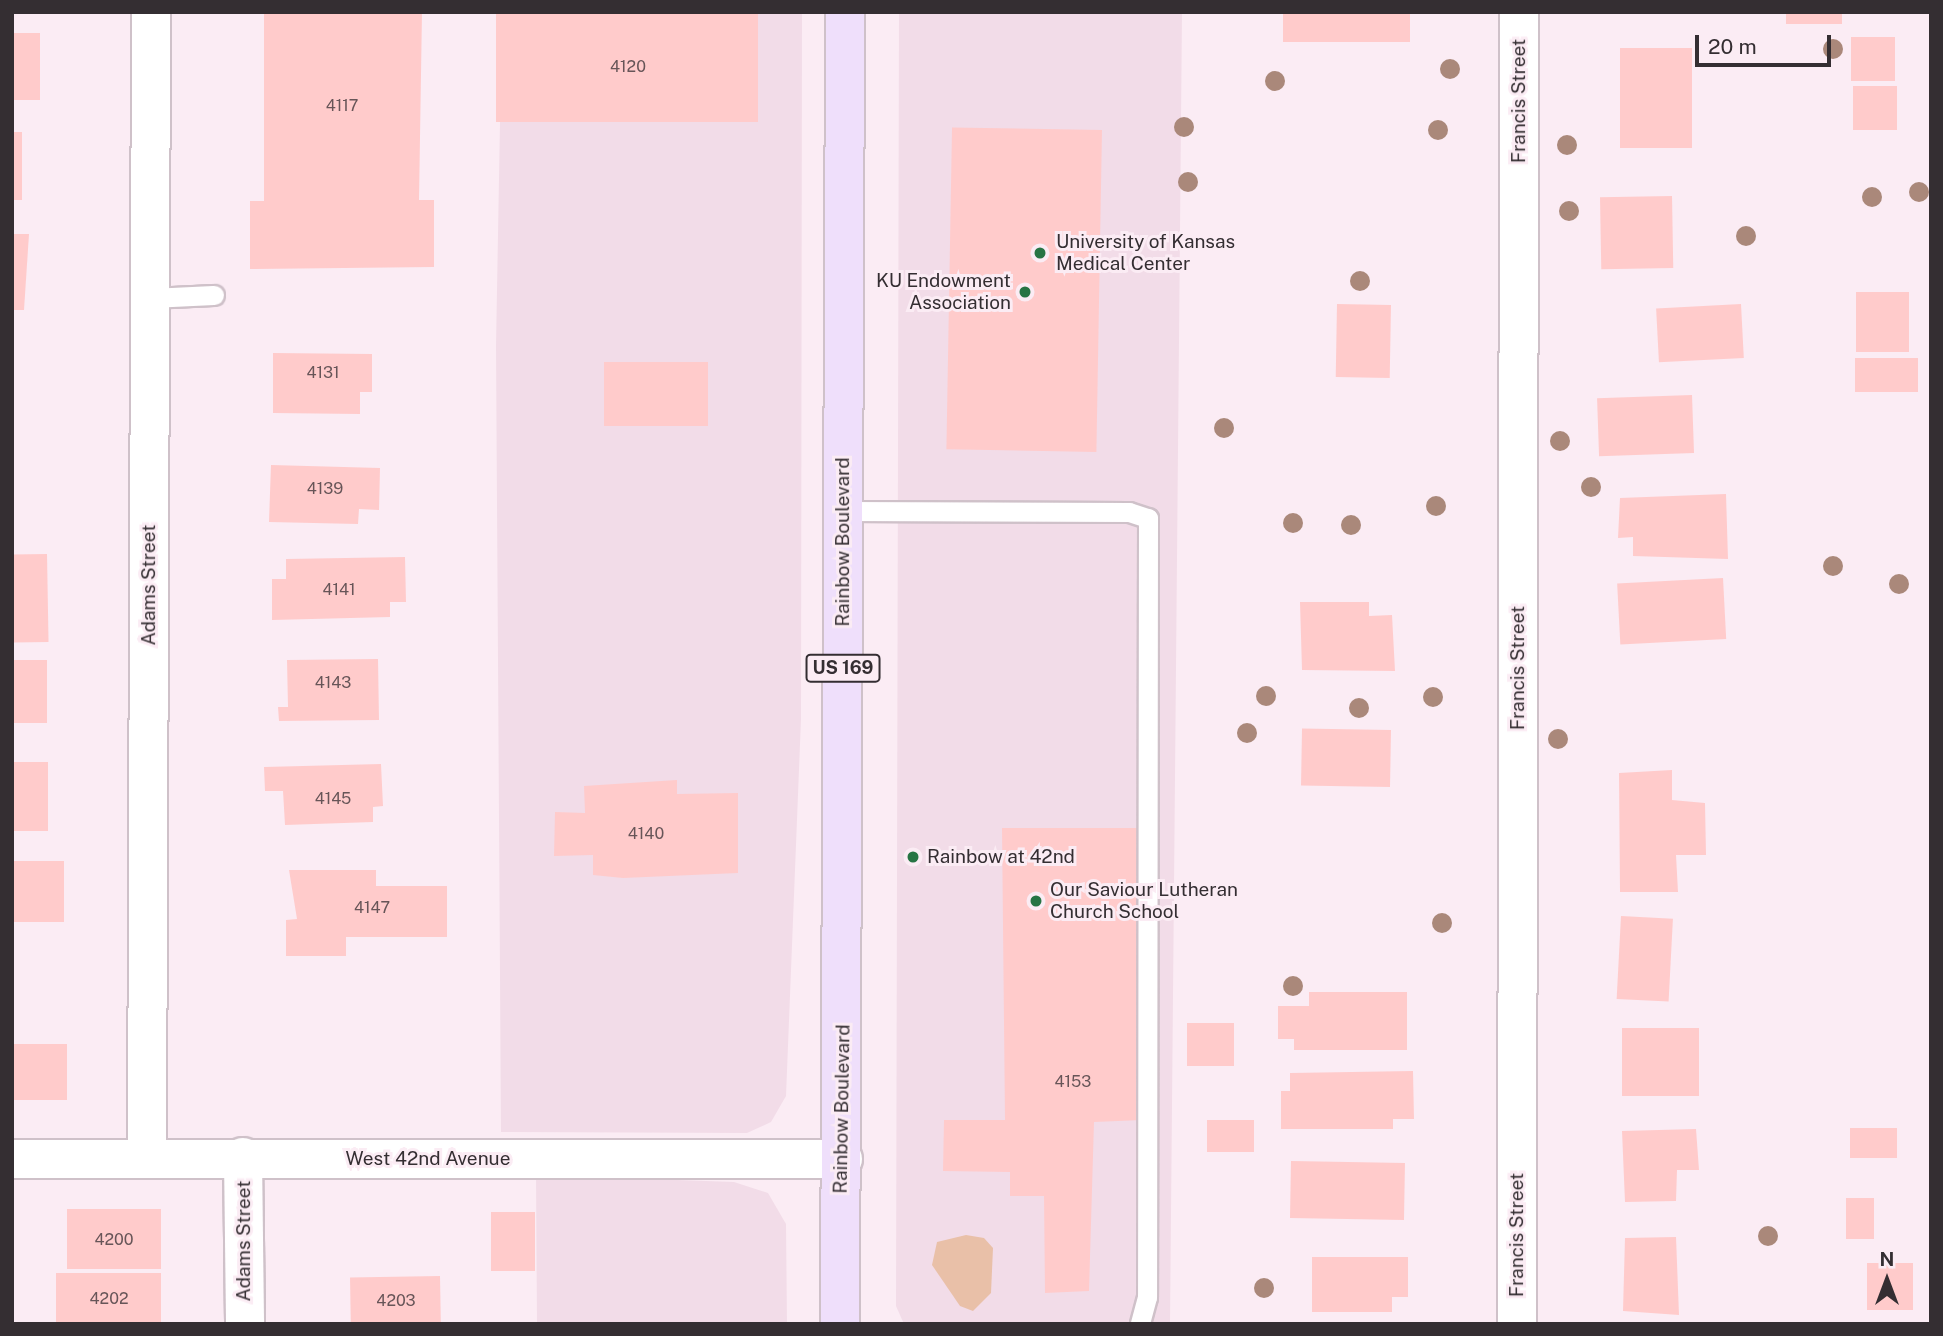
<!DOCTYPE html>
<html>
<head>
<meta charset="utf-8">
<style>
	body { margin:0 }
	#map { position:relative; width:1943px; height:1336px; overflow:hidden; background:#fbecf4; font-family:"Public Sans",sans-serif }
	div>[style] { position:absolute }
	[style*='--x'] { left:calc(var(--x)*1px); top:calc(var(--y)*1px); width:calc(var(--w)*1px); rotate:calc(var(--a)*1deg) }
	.built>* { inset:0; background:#f2dce8 }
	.green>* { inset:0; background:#e9c0a8 }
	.building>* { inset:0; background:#ffcbcb; transform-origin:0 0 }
	.roads { filter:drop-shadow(2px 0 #cfc1c9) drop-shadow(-2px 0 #cfc1c9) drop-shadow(0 2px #cfc1c9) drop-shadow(0 -2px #cfc1c9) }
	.service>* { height:19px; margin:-9.5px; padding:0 9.5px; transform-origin:9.5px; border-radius:9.5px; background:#fff }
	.minor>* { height:38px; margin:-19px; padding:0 19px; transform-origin:19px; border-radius:19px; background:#fff }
	.primary>* { height:38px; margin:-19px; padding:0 19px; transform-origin:19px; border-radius:19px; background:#efdffb }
	.trees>* { width:20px; height:20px; margin:-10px; border-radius:50%; background:#aa887a }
	.dots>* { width:19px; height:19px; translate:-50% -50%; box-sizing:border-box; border:4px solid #fbecf4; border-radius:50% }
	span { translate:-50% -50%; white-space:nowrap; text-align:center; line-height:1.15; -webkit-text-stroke:6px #fbecf4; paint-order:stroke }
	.number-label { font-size:16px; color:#675558 }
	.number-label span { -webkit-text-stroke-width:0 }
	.shield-label span { padding:2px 5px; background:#fbecf4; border:2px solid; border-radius:5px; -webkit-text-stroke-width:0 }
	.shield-label { font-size:18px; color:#342e32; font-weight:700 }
	.street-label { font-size:19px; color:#342e32 }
	.poi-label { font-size:19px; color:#342e32 }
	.left { translate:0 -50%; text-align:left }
	.right { translate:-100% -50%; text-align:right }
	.frame { position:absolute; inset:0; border:14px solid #342e32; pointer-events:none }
	.north { position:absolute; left:1852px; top:1245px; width:70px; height:70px; -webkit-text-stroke:5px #fbecf4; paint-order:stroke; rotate:0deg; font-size:19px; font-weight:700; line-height:28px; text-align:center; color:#342e32 }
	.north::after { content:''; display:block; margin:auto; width:24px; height:32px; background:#342e32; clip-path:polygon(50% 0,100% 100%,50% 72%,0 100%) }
	.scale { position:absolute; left:1695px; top:35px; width:136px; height:32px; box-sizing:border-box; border:4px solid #342e32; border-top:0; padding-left:9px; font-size:21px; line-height:24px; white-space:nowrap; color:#342e32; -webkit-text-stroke:5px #fbecf4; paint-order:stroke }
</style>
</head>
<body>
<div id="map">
	<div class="built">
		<i style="clip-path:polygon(502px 12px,802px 12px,801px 719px,786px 1096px,771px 1122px,747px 1133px,501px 1132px,496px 346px)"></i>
		<i style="clip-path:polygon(899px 12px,1182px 12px,1170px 1324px,904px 1324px,896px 1306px)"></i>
		<i style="clip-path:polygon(536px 1175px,734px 1182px,768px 1193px,786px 1224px,787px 1324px,537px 1324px)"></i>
	</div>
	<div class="green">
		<i style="clip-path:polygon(966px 1235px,984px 1238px,993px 1248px,991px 1293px,973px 1311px,960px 1306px,932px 1265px,937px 1242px)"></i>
	</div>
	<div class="building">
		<i style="clip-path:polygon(264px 12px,422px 12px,419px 200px,434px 200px,434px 267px,250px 269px,250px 201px,264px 201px)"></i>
		<i style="left:496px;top:12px;width:262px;height:110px"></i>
		<i style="left:1283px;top:12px;width:127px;height:30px"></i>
		<i style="left:1786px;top:12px;width:56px;height:12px"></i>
		<i style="left:40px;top:33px;width:67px;height:28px;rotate:90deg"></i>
		<i style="left:1851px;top:37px;width:44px;height:44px"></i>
		<i style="left:1620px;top:48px;width:72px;height:100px"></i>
		<i style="left:1853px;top:86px;width:44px;height:44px"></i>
		<i style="left:1102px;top:130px;width:322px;height:150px;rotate:91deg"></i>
		<i style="left:12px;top:132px;width:10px;height:68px"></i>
		<i style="left:1672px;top:196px;width:72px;height:72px;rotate:89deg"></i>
		<i style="clip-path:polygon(12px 234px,29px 234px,24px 310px,12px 310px)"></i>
		<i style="left:1856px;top:292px;width:53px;height:60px"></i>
		<i style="left:1337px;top:304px;width:54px;height:73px;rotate:1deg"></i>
		<i style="left:1741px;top:304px;width:54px;height:85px;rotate:87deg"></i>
		<i style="clip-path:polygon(273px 353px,372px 354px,372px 392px,360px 392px,360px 414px,273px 413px)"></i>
		<i style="left:1855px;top:358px;width:63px;height:34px"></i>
		<i style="left:604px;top:362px;width:104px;height:64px"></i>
		<i style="left:1692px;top:395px;width:58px;height:95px;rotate:88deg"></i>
		<i style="clip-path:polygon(271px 465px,380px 468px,379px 510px,359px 509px,358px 524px,269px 522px)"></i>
		<i style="clip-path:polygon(1726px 494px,1728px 559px,1633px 556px,1633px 537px,1618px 538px,1620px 498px)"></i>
		<i style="left:47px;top:554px;width:88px;height:35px;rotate:89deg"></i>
		<i style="clip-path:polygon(405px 557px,406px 602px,390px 602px,390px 617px,272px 620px,272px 579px,286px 579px,286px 559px)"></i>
		<i style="left:1723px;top:578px;width:61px;height:106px;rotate:87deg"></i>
		<i style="clip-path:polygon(1300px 602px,1369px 602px,1369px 616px,1392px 615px,1395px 671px,1302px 670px)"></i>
		<i style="clip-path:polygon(378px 659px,379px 720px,279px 721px,278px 707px,288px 707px,287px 660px)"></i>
		<i style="left:12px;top:660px;width:35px;height:63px"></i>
		<i style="left:1391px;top:730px;width:57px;height:89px;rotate:91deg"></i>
		<i style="left:12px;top:762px;width:36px;height:69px"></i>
		<i style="clip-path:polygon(381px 764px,383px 806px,373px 807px,373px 822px,285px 825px,283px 791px,265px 791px,264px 767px)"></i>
		<i style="clip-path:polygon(1672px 770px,1672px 800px,1705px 803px,1706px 855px,1676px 855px,1678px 892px,1620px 892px,1619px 773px)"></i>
		<i style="clip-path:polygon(677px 780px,677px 794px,738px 793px,738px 873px,623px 878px,593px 875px,593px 855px,554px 856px,555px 812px,585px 813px,584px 786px)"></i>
		<i style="clip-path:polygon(1002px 828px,1139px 828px,1142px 1120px,1094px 1122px,1089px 1291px,1045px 1293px,1044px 1196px,1010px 1196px,1010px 1172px,943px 1171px,944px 1120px,1005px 1120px)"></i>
		<i style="left:12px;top:861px;width:52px;height:61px"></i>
		<i style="clip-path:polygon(289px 870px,376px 870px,376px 886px,447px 886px,447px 937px,346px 937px,346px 956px,286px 956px,286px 920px,297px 919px)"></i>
		<i style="left:1621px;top:916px;width:52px;height:83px;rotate:3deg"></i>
		<i style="clip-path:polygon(1309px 992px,1407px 992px,1407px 1050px,1294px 1050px,1294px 1039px,1278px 1039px,1278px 1006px,1309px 1006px)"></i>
		<i style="left:1187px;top:1023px;width:47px;height:43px"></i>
		<i style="left:1699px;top:1028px;width:68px;height:77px;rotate:90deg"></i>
		<i style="left:12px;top:1044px;width:55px;height:56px"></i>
		<i style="clip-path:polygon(1413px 1071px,1414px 1119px,1393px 1119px,1393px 1129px,1281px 1129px,1281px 1091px,1290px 1091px,1290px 1073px)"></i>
		<i style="left:1207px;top:1120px;width:47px;height:32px"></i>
		<i style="left:1850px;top:1128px;width:47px;height:30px"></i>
		<i style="clip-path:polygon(1696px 1129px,1699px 1170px,1677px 1170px,1676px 1201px,1625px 1202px,1622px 1131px)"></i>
		<i style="left:1291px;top:1161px;width:114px;height:57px;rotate:1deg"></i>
		<i style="left:1846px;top:1198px;width:28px;height:41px"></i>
		<i style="left:161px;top:1209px;width:60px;height:94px;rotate:90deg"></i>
		<i style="left:491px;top:1212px;width:44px;height:59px"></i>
		<i style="clip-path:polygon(1676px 1237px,1679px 1315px,1623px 1311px,1625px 1238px)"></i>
		<i style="clip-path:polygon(1312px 1257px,1408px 1257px,1408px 1297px,1392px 1297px,1392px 1312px,1312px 1312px)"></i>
		<i style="left:1867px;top:1263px;width:46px;height:47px"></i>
		<i style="left:161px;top:1273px;width:51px;height:105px;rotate:90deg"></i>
		<i style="left:440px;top:1276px;width:48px;height:90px;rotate:89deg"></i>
	</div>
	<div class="roads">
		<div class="service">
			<i style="--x:150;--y:298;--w:64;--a:-2.7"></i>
			<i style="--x:843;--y:511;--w:286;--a:0.2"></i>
			<i style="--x:1129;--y:512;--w:20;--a:18"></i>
			<i style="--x:1148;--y:518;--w:779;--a:90.07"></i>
			<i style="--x:1147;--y:1297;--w:28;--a:105"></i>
		</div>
		<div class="minor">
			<i style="--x:243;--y:1157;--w:167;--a:89.3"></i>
			<i style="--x:147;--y:1158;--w:1146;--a:-89.8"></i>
			<i style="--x:12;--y:1159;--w:831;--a:0"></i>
			<i style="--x:1517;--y:1324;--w:1312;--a:-89.91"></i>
		</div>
		<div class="primary">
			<i style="--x:840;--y:1324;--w:1312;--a:-89.78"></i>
		</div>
	</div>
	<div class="trees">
		<i style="left:1833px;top:49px"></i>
		<i style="left:1450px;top:69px"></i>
		<i style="left:1275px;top:81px"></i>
		<i style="left:1184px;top:127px"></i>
		<i style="left:1438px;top:130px"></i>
		<i style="left:1567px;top:145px"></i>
		<i style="left:1188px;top:182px"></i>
		<i style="left:1919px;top:192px"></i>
		<i style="left:1872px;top:197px"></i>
		<i style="left:1569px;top:211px"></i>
		<i style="left:1746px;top:236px"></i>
		<i style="left:1360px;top:281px"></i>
		<i style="left:1224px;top:428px"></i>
		<i style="left:1560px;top:441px"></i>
		<i style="left:1591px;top:487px"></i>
		<i style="left:1436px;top:506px"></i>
		<i style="left:1293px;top:523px"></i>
		<i style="left:1351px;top:525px"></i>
		<i style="left:1833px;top:566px"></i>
		<i style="left:1899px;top:584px"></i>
		<i style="left:1266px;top:696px"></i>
		<i style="left:1433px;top:697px"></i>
		<i style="left:1359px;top:708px"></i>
		<i style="left:1247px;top:733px"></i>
		<i style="left:1558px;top:739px"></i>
		<i style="left:1442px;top:923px"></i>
		<i style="left:1293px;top:986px"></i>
		<i style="left:1768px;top:1236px"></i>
		<i style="left:1264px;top:1288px"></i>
	</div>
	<div class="dots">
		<i style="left:1040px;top:253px;background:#277444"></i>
		<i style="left:1025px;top:292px;background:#277444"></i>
		<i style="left:913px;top:857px;background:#277444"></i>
		<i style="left:1036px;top:901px;background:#277444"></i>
	</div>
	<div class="number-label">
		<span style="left:628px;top:67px">4120</span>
		<span style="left:342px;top:106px">4117</span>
		<span style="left:323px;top:373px">4131</span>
		<span style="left:325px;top:489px">4139</span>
		<span style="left:339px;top:590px">4141</span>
		<span style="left:333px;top:683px">4143</span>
		<span style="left:333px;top:799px">4145</span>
		<span style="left:646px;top:834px">4140</span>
		<span style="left:372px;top:908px">4147</span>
		<span style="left:1073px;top:1082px">4153</span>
		<span style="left:114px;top:1240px">4200</span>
		<span style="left:109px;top:1299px">4202</span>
		<span style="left:396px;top:1301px">4203</span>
	</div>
	<div class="shield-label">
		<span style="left:843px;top:668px">US 169</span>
	</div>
	<div class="street-label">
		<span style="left:1519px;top:101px;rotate:-90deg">Francis Street</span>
		<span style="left:843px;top:542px;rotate:-90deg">Rainbow Boulevard</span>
		<span style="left:149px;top:585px;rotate:-90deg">Adams Street</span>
		<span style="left:1518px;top:668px;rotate:-90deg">Francis Street</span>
		<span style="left:842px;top:1109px;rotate:-89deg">Rainbow Boulevard</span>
		<span style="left:428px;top:1159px">West 42nd Avenue</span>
		<span style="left:1517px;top:1235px;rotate:-90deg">Francis Street</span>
		<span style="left:244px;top:1241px;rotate:-90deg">Adams Street</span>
	</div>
	<div class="poi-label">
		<span class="left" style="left:1056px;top:253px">University of Kansas<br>Medical Center</span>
		<span class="right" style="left:1011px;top:292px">KU Endowment<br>Association</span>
		<span class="left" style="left:927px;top:857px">Rainbow at 42nd</span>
		<span class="left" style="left:1050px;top:901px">Our Saviour Lutheran<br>Church School</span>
	</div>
	<div class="frame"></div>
	<div class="north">N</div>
	<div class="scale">20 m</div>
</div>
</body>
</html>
